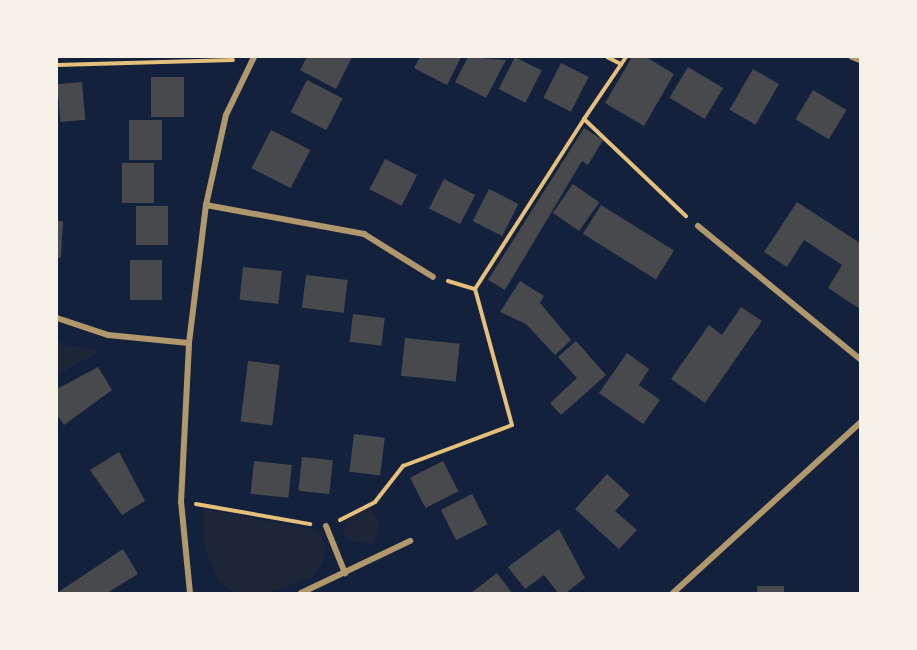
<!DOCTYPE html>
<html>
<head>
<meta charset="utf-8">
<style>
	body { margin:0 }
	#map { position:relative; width:917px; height:650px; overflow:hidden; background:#14213d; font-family:"Alegreya Sans",sans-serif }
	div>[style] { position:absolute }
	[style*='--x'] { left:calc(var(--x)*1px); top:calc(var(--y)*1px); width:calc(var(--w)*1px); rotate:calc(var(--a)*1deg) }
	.green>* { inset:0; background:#1d2539 }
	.building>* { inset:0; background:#48494c; transform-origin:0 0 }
	.path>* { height:4px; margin:-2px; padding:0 2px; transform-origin:2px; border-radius:2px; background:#e5c07b }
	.minor>* { height:6px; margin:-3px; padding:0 3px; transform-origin:3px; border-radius:3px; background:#b1986c }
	span { translate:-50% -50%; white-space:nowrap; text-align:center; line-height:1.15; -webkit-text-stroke:6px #f6f1e7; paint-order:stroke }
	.frame { position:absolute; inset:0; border:58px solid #f6f1e7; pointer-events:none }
</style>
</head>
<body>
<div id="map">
	<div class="green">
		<i style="clip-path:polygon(57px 340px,63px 344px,101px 351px,57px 375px)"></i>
		<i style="clip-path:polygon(370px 508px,380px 523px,374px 544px,351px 542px,343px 531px,347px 519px)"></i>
		<i style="clip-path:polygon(204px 509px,318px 530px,325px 545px,324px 560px,314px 576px,269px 593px,237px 593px,219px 583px,204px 547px)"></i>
	</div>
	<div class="building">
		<i style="clip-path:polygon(307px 57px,352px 57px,336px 89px,300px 70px)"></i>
		<i style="clip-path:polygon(420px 57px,461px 57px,447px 85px,414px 68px)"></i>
		<i style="clip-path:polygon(468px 57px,506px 60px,486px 98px,455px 82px)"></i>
		<i style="left:515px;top:57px;width:30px;height:36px;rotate:27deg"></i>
		<i style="clip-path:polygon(632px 57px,646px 57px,674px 74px,644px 126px,605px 103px)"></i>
		<i style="left:561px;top:63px;width:31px;height:39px;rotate:27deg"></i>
		<i style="left:688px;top:67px;width:41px;height:36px;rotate:31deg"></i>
		<i style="left:753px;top:69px;width:30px;height:47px;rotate:30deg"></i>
		<i style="left:151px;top:77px;width:33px;height:40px"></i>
		<i style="left:307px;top:80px;width:40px;height:36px;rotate:27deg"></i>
		<i style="left:82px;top:82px;width:38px;height:25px;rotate:85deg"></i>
		<i style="left:813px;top:90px;width:39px;height:34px;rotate:31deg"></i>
		<i style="left:162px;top:120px;width:40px;height:33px;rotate:90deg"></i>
		<i style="clip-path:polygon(584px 128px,603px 140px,588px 165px,582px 161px,505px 290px,488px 280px)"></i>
		<i style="left:271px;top:130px;width:44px;height:43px;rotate:27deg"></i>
		<i style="left:385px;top:159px;width:36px;height:34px;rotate:27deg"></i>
		<i style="left:122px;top:163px;width:32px;height:40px"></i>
		<i style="left:444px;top:179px;width:35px;height:33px;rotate:27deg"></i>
		<i style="left:573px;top:184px;width:32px;height:35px;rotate:35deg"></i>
		<i style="left:489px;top:189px;width:33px;height:36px;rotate:27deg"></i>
		<i style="clip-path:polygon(797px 202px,860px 243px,860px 309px,828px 288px,842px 265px,804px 240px,787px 267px,764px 252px)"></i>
		<i style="left:601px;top:205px;width:86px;height:34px;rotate:32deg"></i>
		<i style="left:136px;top:206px;width:32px;height:39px"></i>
		<i style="clip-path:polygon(57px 221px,63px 221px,61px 258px,57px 258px)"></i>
		<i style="left:130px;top:260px;width:32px;height:40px"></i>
		<i style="left:243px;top:267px;width:39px;height:33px;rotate:6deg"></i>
		<i style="left:306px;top:275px;width:42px;height:33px;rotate:7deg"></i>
		<i style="clip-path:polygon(520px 281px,544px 296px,540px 303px,571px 340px,555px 355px,526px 324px,500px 312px)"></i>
		<i style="clip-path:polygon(741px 307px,762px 321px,705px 403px,671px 379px,709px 325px,722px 335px)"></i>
		<i style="left:353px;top:314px;width:32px;height:28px;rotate:7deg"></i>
		<i style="left:405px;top:338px;width:55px;height:38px;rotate:6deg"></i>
		<i style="clip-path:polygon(576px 341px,606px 375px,561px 415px,550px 403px,577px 378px,558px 357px)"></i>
		<i style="clip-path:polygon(627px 353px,649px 369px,639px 385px,660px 400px,643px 424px,599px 393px)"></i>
		<i style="left:248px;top:361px;width:32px;height:61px;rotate:7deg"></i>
		<i style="clip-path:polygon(98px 367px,112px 390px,64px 425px,57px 415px,57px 389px)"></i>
		<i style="left:354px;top:434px;width:31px;height:38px;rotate:7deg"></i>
		<i style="clip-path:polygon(119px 452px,145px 501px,122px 515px,90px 470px)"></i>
		<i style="left:302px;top:457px;width:31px;height:34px;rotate:6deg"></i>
		<i style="left:254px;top:461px;width:38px;height:33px;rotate:6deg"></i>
		<i style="left:443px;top:461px;width:34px;height:37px;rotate:63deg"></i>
		<i style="clip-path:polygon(607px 474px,630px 495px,615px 511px,637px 530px,619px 549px,575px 509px)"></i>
		<i style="left:472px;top:494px;width:34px;height:35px;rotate:63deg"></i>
		<i style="clip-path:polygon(559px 529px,585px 578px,566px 593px,558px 593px,544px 575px,525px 589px,508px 567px)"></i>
		<i style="clip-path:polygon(123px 549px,138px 574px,107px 593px,57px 593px)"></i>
		<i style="clip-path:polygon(497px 573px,512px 593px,471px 593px)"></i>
		<i style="left:757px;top:586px;width:27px;height:7px"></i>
	</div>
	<div class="path">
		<i style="--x:607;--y:57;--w:16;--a:27"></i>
		<i style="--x:626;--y:57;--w:75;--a:124.1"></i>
		<i style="--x:584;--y:119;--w:141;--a:43.6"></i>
		<i style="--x:57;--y:65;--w:176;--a:-1.6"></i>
		<i style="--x:448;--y:281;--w:28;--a:17"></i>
		<i style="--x:196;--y:504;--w:116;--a:10"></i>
		<i style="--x:340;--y:520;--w:39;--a:-27"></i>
		<i style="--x:375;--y:502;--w:46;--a:-52.1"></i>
		<i style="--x:403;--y:466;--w:116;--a:-20.6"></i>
		<i style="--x:512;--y:425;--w:141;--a:-105.2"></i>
		<i style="--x:475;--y:289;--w:202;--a:-57.3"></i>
	</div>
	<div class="minor">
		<i style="--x:852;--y:57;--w:9;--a:21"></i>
		<i style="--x:206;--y:205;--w:161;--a:10.4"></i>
		<i style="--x:364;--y:234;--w:81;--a:31.9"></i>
		<i style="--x:698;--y:226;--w:210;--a:39.4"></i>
		<i style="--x:57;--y:318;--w:54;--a:18.4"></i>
		<i style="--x:108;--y:335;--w:81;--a:5.6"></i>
		<i style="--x:326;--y:526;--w:51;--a:68"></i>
		<i style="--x:190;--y:593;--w:91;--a:-95.6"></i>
		<i style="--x:181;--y:502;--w:159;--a:-87.1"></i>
		<i style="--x:189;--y:343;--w:139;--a:-83"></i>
		<i style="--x:206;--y:205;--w:92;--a:-77.5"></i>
		<i style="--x:226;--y:115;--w:64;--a:-64.2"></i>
		<i style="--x:301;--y:593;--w:121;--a:-25.5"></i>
		<i style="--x:673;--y:593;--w:253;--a:-42.3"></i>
	</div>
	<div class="frame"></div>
</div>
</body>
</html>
